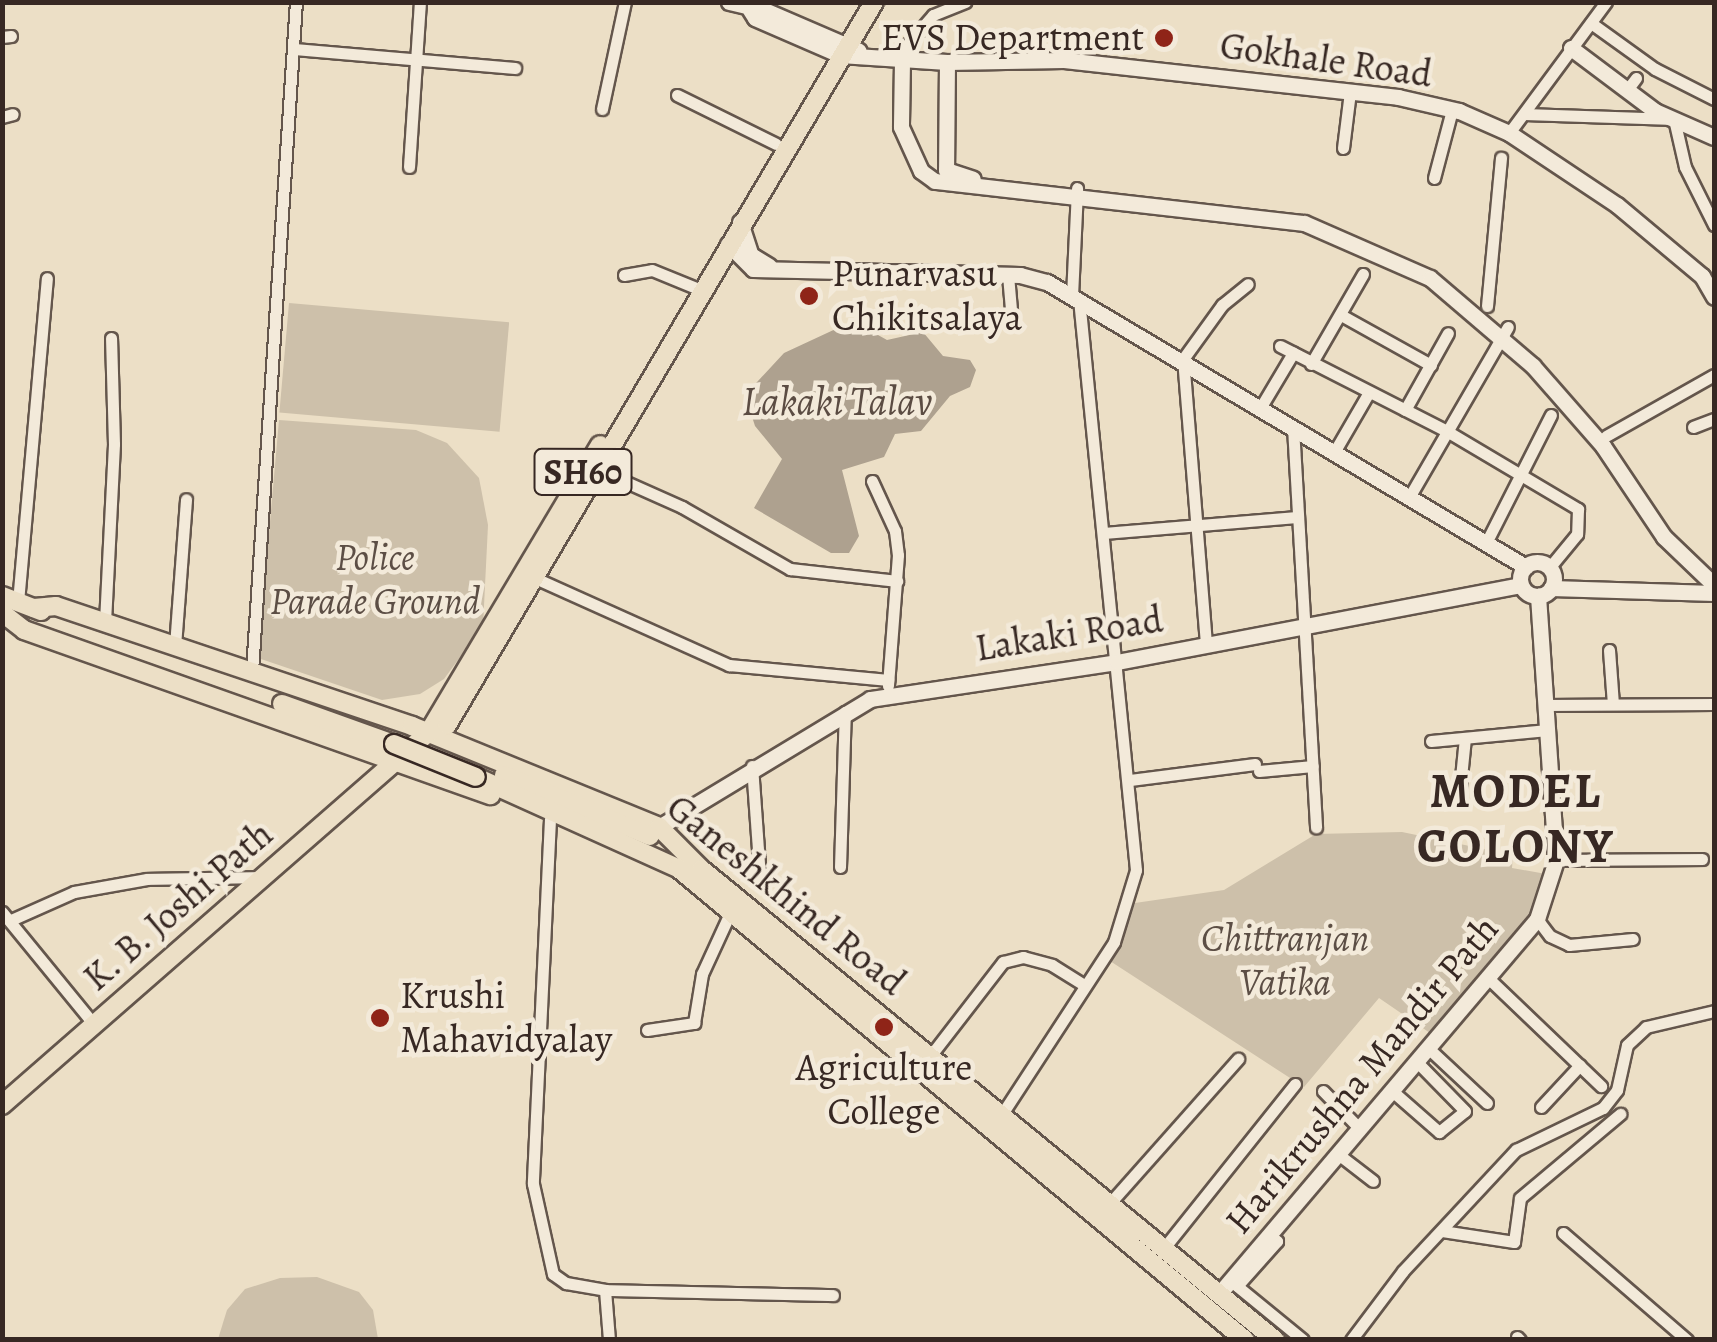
<!DOCTYPE html>
<html>
<head>
<meta charset="utf-8">
<style>
	body { margin:0 }
	#map { position:relative; width:1717px; height:1342px; overflow:hidden; background:#ecdfc6; font-family:Alegreya,serif }
	div>[style] { position:absolute }
	[style*='--x'] { left:calc(var(--x)*1px); top:calc(var(--y)*1px); width:calc(var(--w)*1px); rotate:calc(var(--a)*1deg) }
	.green>* { inset:0; background:#cdc0aa; transform-origin:0 0 }
	.water>* { inset:0; background:#aea18f }
	.roads { filter:drop-shadow(2px 0 #64564c) drop-shadow(-2px 0 #64564c) drop-shadow(0 2px #64564c) drop-shadow(0 -2px #64564c) }
	.street>* { height:11px; margin:-5.5px; padding:0 5.5px; transform-origin:5.5px; border-radius:5.5px; background:#f3eada }
	.secondary>* { height:15px; margin:-7.5px; padding:0 7.5px; transform-origin:7.5px; border-radius:7.5px; background:#f3eada }
	.secondary>.ring { margin:-7.5px; padding:0; box-sizing:content-box; background:none; border:15px solid #f3eada; border-radius:50% }
	.primary>* { height:18px; margin:-9px; padding:0 9px; transform-origin:9px; border-radius:9px; background:#ecdfc6 }
	.bridges { filter:drop-shadow(2px 0 #372823) drop-shadow(-2px 0 #372823) drop-shadow(0 2px #372823) drop-shadow(0 -2px #372823) }
	.primary-bridge>* { height:18px; margin:-9px; padding:0 9px; transform-origin:9px; border-radius:9px; background:#ecdfc6 }
	.dots>* { width:28px; height:28px; translate:-50% -50%; box-sizing:border-box; border:5px solid #f3eada; border-radius:50% }
	span { translate:-50% -50%; white-space:nowrap; text-align:center; line-height:1.15; -webkit-text-stroke:9px #f3eada; paint-order:stroke }
	.shield-label span { padding:2px 8px; background:#f3eada; border:2px solid; border-radius:8px; -webkit-text-stroke-width:0 }
	.shield-label { font-size:35px; color:#372823; font-weight:700 }
	.poi-label { font-size:38px; color:#372823 }
	.right { translate:-100% -50%; text-align:right }
	.left { translate:0 -50%; text-align:left }
	.street-label { font-size:38px; color:#372823 }
	.park-label { font-size:38px; color:#5c4e45; font-style:italic }
	.water-label { font-size:40px; color:#5b4c43; font-style:italic }
	.district-label { font-size:48px; color:#372823; font-weight:700; letter-spacing:2.5px }
	.frame { position:absolute; inset:0; border:5px solid #372823; pointer-events:none }
</style>
</head>
<body>
<div id="map">
	<div class="green">
		<i style="left:289px;top:303px;width:221px;height:110px;rotate:5deg"></i>
		<i style="clip-path:polygon(279px 420px,416px 430px,447px 443px,479px 478px,488px 525px,483px 626px,444px 679px,420px 694px,382px 700px,258px 658px)"></i>
		<i style="clip-path:polygon(1402px 832px,1513px 855px,1512px 868px,1546px 874px,1531px 915px,1430px 1033px,1379px 998px,1304px 1087px,1110px 961px,1135px 903px,1224px 890px,1316px 834px)"></i>
		<i style="clip-path:polygon(317px 1277px,359px 1292px,373px 1310px,378px 1339px,218px 1339px,227px 1310px,245px 1289px,280px 1278px)"></i>
	</div>
	<div class="water">
		<i style="clip-path:polygon(855px 320px,867px 321px,869px 330px,887px 340px,923px 332px,943px 356px,970px 360px,976px 370px,970px 387px,950px 396px,921px 431px,895px 434px,884px 457px,842px 470px,859px 536px,849px 553px,831px 553px,754px 508px,782px 459px,755px 426px,745px 395px,784px 353px)"></i>
	</div>
	<div class="roads">
		<div class="street">
			<i style="--x:1591;--y:23;--w:79;--a:35.7"></i>
			<i style="--x:1655;--y:69;--w:66;--a:27"></i>
			<i style="--x:2;--y:37;--w:9;--a:-6"></i>
			<i style="--x:294;--y:49;--w:222;--a:4.9"></i>
			<i style="--x:902;--y:61;--w:16;--a:-75"></i>
			<i style="--x:906;--y:46;--w:41;--a:-48.9"></i>
			<i style="--x:933;--y:15;--w:35;--a:-22"></i>
			<i style="--x:1627;--y:90;--w:15;--a:-53"></i>
			<i style="--x:677;--y:95;--w:110;--a:26.3"></i>
			<i style="--x:602;--y:109;--w:109;--a:-77.9"></i>
			<i style="--x:1524;--y:114;--w:150;--a:1.9"></i>
			<i style="--x:1674;--y:119;--w:49;--a:77.1"></i>
			<i style="--x:1685;--y:167;--w:65;--a:63.4"></i>
			<i style="--x:2;--y:117;--w:11;--a:-15"></i>
			<i style="--x:1509;--y:133;--w:163;--a:-53.5"></i>
			<i style="--x:1343;--y:148;--w:56;--a:-82.9"></i>
			<i style="--x:409;--y:167;--w:165;--a:-86.2"></i>
			<i style="--x:1434;--y:178;--w:70;--a:-75.2"></i>
			<i style="--x:624;--y:275;--w:28;--a:-10"></i>
			<i style="--x:652;--y:270;--w:48;--a:22.2"></i>
			<i style="--x:1008;--y:275;--w:37;--a:85"></i>
			<i style="--x:1072;--y:296;--w:108;--a:-87.3"></i>
			<i style="--x:1487;--y:306;--w:149;--a:-84.6"></i>
			<i style="--x:1341;--y:315;--w:103;--a:29.1"></i>
			<i style="--x:1280;--y:346;--w:185;--a:27"></i>
			<i style="--x:1445;--y:430;--w:155;--a:30.7"></i>
			<i style="--x:1578;--y:509;--w:25;--a:92"></i>
			<i style="--x:1577;--y:534;--w:44;--a:129.5"></i>
			<i style="--x:1311;--y:364;--w:104;--a:-60"></i>
			<i style="--x:1262;--y:405;--w:61;--a:-59.2"></i>
			<i style="--x:1405;--y:410;--w:88;--a:-60.8"></i>
			<i style="--x:1293;--y:427;--w:401;--a:86.7"></i>
			<i style="--x:1693;--y:427;--w:22;--a:-21"></i>
			<i style="--x:1606;--y:436;--w:124;--a:-29.5"></i>
			<i style="--x:1336;--y:449;--w:66;--a:-59.9"></i>
			<i style="--x:599;--y:470;--w:91;--a:24"></i>
			<i style="--x:682;--y:507;--w:125;--a:29.9"></i>
			<i style="--x:790;--y:569;--w:108;--a:6.4"></i>
			<i style="--x:872;--y:481;--w:55;--a:65.3"></i>
			<i style="--x:895;--y:531;--w:24;--a:83"></i>
			<i style="--x:898;--y:555;--w:131;--a:94.4"></i>
			<i style="--x:1411;--y:494;--w:193;--a:-59.9"></i>
			<i style="--x:1103;--y:533;--w:195;--a:-4.7"></i>
			<i style="--x:1488;--y:539;--w:139;--a:-63.1"></i>
			<i style="--x:535;--y:578;--w:213;--a:24.2"></i>
			<i style="--x:729;--y:665;--w:160;--a:5.4"></i>
			<i style="--x:18;--y:602;--w:325;--a:-84.9"></i>
			<i style="--x:105;--y:622;--w:178;--a:-87.1"></i>
			<i style="--x:114;--y:444;--w:106;--a:-91.6"></i>
			<i style="--x:1206;--y:644;--w:286;--a:-94.6"></i>
			<i style="--x:1183;--y:359;--w:67;--a:-54.2"></i>
			<i style="--x:1222;--y:305;--w:33;--a:-39"></i>
			<i style="--x:175;--y:646;--w:147;--a:-85.7"></i>
			<i style="--x:1609;--y:650;--w:54;--a:85.8"></i>
			<i style="--x:252;--y:671;--w:670;--a:-86.24"></i>
			<i style="--x:1545;--y:705;--w:169;--a:-0.3"></i>
			<i style="--x:1431;--y:741;--w:117;--a:-5.4"></i>
			<i style="--x:752;--y:766;--w:112;--a:85.9"></i>
			<i style="--x:1259;--y:771;--w:54;--a:-5.3"></i>
			<i style="--x:1130;--y:780;--w:126;--a:-7.3"></i>
			<i style="--x:1459;--y:797;--w:59;--a:-84.2"></i>
			<i style="--x:550;--y:819;--w:365;--a:92.7"></i>
			<i style="--x:533;--y:1184;--w:92;--a:77.5"></i>
			<i style="--x:553;--y:1274;--w:16;--a:35"></i>
			<i style="--x:566;--y:1283;--w:40;--a:10"></i>
			<i style="--x:605;--y:1290;--w:50;--a:85.4"></i>
			<i style="--x:1556;--y:860;--w:146;--a:-0.4"></i>
			<i style="--x:840;--y:867;--w:155;--a:-88.2"></i>
			<i style="--x:2;--y:912;--w:144;--a:50.7"></i>
			<i style="--x:1537;--y:919;--w:21;--a:53"></i>
			<i style="--x:1550;--y:936;--w:21;--a:25"></i>
			<i style="--x:1569;--y:945;--w:64;--a:-5.4"></i>
			<i style="--x:11;--y:920;--w:69;--a:-24"></i>
			<i style="--x:74;--y:892;--w:74;--a:-10.1"></i>
			<i style="--x:147;--y:879;--w:114;--a:-1"></i>
			<i style="--x:1487;--y:977;--w:158;--a:43.7"></i>
			<i style="--x:647;--y:1030;--w:48;--a:-8.5"></i>
			<i style="--x:694;--y:1023;--w:50;--a:-80.7"></i>
			<i style="--x:702;--y:974;--w:67;--a:-65.3"></i>
			<i style="--x:1427;--y:1047;--w:82;--a:43"></i>
			<i style="--x:931;--y:1055;--w:118;--a:-52.3"></i>
			<i style="--x:1003;--y:962;--w:21;--a:-14"></i>
			<i style="--x:1023;--y:957;--w:30;--a:15"></i>
			<i style="--x:1052;--y:965;--w:39;--a:32"></i>
			<i style="--x:1391;--y:1090;--w:64;--a:41.2"></i>
			<i style="--x:1439;--y:1132;--w:33;--a:-39"></i>
			<i style="--x:1465;--y:1111;--w:70;--a:-134.4"></i>
			<i style="--x:1323;--y:1091;--w:52;--a:45.8"></i>
			<i style="--x:1541;--y:1107;--w:57;--a:-47.1"></i>
			<i style="--x:1002;--y:1114;--w:205;--a:-56.9"></i>
			<i style="--x:1114;--y:942;--w:75;--a:-73"></i>
			<i style="--x:1136;--y:870;--w:574;--a:-95.7"></i>
			<i style="--x:1338;--y:1154;--w:44;--a:37.6"></i>
			<i style="--x:1110;--y:1203;--w:193;--a:-48.4"></i>
			<i style="--x:1442;--y:1231;--w:73;--a:8.7"></i>
			<i style="--x:1514;--y:1242;--w:44;--a:-82.2"></i>
			<i style="--x:1520;--y:1198;--w:131;--a:-40"></i>
			<i style="--x:1563;--y:1233;--w:164;--a:40.8"></i>
			<i style="--x:1268;--y:1235;--w:11;--a:34"></i>
			<i style="--x:1277;--y:1241;--w:60;--a:131.6"></i>
			<i style="--x:1237;--y:1286;--w:85;--a:39.3"></i>
			<i style="--x:1164;--y:1248;--w:210;--a:-51.4"></i>
			<i style="--x:605;--y:1290;--w:228;--a:1.3"></i>
			<i style="--x:1517;--y:1337;--w:4;--a:45"></i>
			<i style="--x:1351;--y:1340;--w:86;--a:-53"></i>
			<i style="--x:1403;--y:1271;--w:166;--a:-47"></i>
			<i style="--x:1516;--y:1150;--w:97;--a:-25.8"></i>
			<i style="--x:1603;--y:1108;--w:23;--a:-52"></i>
			<i style="--x:1617;--y:1090;--w:46;--a:-77.5"></i>
			<i style="--x:1627;--y:1045;--w:26;--a:-43"></i>
			<i style="--x:1646;--y:1027;--w:70;--a:-13.2"></i>
		</div>
		<div class="secondary">
			<i style="--x:729;--y:2;--w:36;--a:13"></i>
			<i style="--x:764;--y:10;--w:103;--a:23.3"></i>
			<i style="--x:750;--y:10;--w:9;--a:58"></i>
			<i style="--x:755;--y:18;--w:93;--a:23.5"></i>
			<i style="--x:840;--y:55;--w:107;--a:3.7"></i>
			<i style="--x:947;--y:62;--w:117;--a:-1"></i>
			<i style="--x:1064;--y:60;--w:336;--a:6.3"></i>
			<i style="--x:1398;--y:97;--w:63;--a:12.9"></i>
			<i style="--x:1459;--y:111;--w:55;--a:23.7"></i>
			<i style="--x:1509;--y:133;--w:130;--a:33.7"></i>
			<i style="--x:1617;--y:205;--w:111;--a:39.9"></i>
			<i style="--x:1702;--y:276;--w:24;--a:60"></i>
			<i style="--x:1571;--y:48;--w:105;--a:36.9"></i>
			<i style="--x:1655;--y:111;--w:64;--a:23.8"></i>
			<i style="--x:902;--y:61;--w:66;--a:90.9"></i>
			<i style="--x:901;--y:127;--w:48;--a:65.6"></i>
			<i style="--x:921;--y:171;--w:17;--a:36"></i>
			<i style="--x:935;--y:181;--w:371;--a:6.5"></i>
			<i style="--x:1304;--y:223;--w:137;--a:23.6"></i>
			<i style="--x:1430;--y:278;--w:135;--a:40.5"></i>
			<i style="--x:1533;--y:366;--w:106;--a:48.8"></i>
			<i style="--x:1603;--y:446;--w:110;--a:56.2"></i>
			<i style="--x:1664;--y:537;--w:69;--a:43.8"></i>
			<i style="--x:947;--y:62;--w:108;--a:90.5"></i>
			<i style="--x:946;--y:170;--w:28;--a:18"></i>
			<i style="--x:740;--y:222;--w:35;--a:72"></i>
			<i style="--x:751;--y:255;--w:21;--a:31"></i>
			<i style="--x:728;--y:244;--w:35;--a:45"></i>
			<i style="--x:753;--y:269;--w:267;--a:1.3"></i>
			<i style="--x:1020;--y:275;--w:28;--a:15"></i>
			<i style="--x:1047;--y:282;--w:557;--a:30.75"></i>
			<i class="ring" style="left:1520px;top:562px;width:19px;height:19px"></i>
			<i style="--x:1551;--y:588;--w:163;--a:1.8"></i>
			<i style="--x:659;--y:827;--w:247;--a:-31.2"></i>
			<i style="--x:870;--y:699;--w:250;--a:-8.5"></i>
			<i style="--x:1117;--y:662;--w:411;--a:-10.8"></i>
			<i style="--x:1219;--y:1294;--w:492;--a:-49.7"></i>
			<i style="--x:1537;--y:919;--w:62;--a:-72.1"></i>
			<i style="--x:1556;--y:860;--w:265;--a:-93.9"></i>
		</div>
		<div class="primary">
			<i style="--x:2;--y:596;--w:42;--a:21"></i>
			<i style="--x:34;--y:608;--w:22;--a:-5"></i>
			<i style="--x:56;--y:606;--w:376;--a:18.6"></i>
			<i style="--x:412;--y:726;--w:267;--a:22.2"></i>
			<i style="--x:659;--y:827;--w:59;--a:45"></i>
			<i style="--x:701;--y:869;--w:743;--a:39.37"></i>
			<i style="--x:5;--y:615;--w:24;--a:38"></i>
			<i style="--x:24;--y:630;--w:495;--a:19.5"></i>
			<i style="--x:282;--y:704;--w:119;--a:19.7"></i>
			<i style="--x:429;--y:732;--w:334;--a:-59.2"></i>
			<i style="--x:504;--y:775;--w:158;--a:22.7"></i>
			<i style="--x:476;--y:777;--w:222;--a:24.3"></i>
			<i style="--x:678;--y:868;--w:738;--a:39.78"></i>
			<i style="--x:2;--y:1105;--w:567;--a:-41.14"></i>
			<i style="--x:429;--y:732;--w:19;--a:-21"></i>
			<i style="--x:447;--y:725;--w:840;--a:-59.43"></i>
		</div>
	</div>
	<div class="bridges">
		<div class="primary-bridge">
			<i style="--x:394;--y:744;--w:88;--a:21.9"></i>
		</div>
	</div>
	<div class="dots">
		<i style="left:1164px;top:38px;background:#8f2418"></i>
		<i style="left:809px;top:296px;background:#8f2418"></i>
		<i style="left:380px;top:1018px;background:#8f2418"></i>
		<i style="left:884px;top:1027px;background:#8f2418"></i>
	</div>
	<div class="shield-label">
		<span style="left:583px;top:472px">SH60</span>
	</div>
	<div class="poi-label">
		<span class="right" style="left:1144px;top:38px">EVS Department</span>
		<span class="left" style="left:832px;top:296px">Punarvasu<br>Chikitsalaya</span>
		<span class="left" style="left:400px;top:1018px">Krushi<br>Mahavidyalay</span>
		<span style="left:884px;top:1090px">Agriculture<br>College</span>
	</div>
	<div class="street-label">
		<span style="left:1326px;top:60px;rotate:8deg">Gokhale Road</span>
		<span style="left:1069px;top:634px;rotate:-9deg">Lakaki Road</span>
		<span style="left:786px;top:895px;rotate:39deg">Ganeshkhind Road</span>
		<span style="left:178px;top:906px;rotate:-41deg">K. B. Joshi Path</span>
		<span style="left:1362px;top:1075px;rotate:-50deg">Harikrushna Mandir Path</span>
	</div>
	<div class="park-label">
		<span style="left:375px;top:580px">Police<br>Parade Ground</span>
		<span style="left:1285px;top:961px">Chittranjan<br>Vatika</span>
	</div>
	<div class="water-label">
		<span style="left:837px;top:402px">Lakaki Talav</span>
	</div>
	<div class="district-label">
		<span style="left:1516px;top:819px">MODEL<br>COLONY</span>
	</div>
	<div class="frame"></div>
</div>
</body>
</html>
